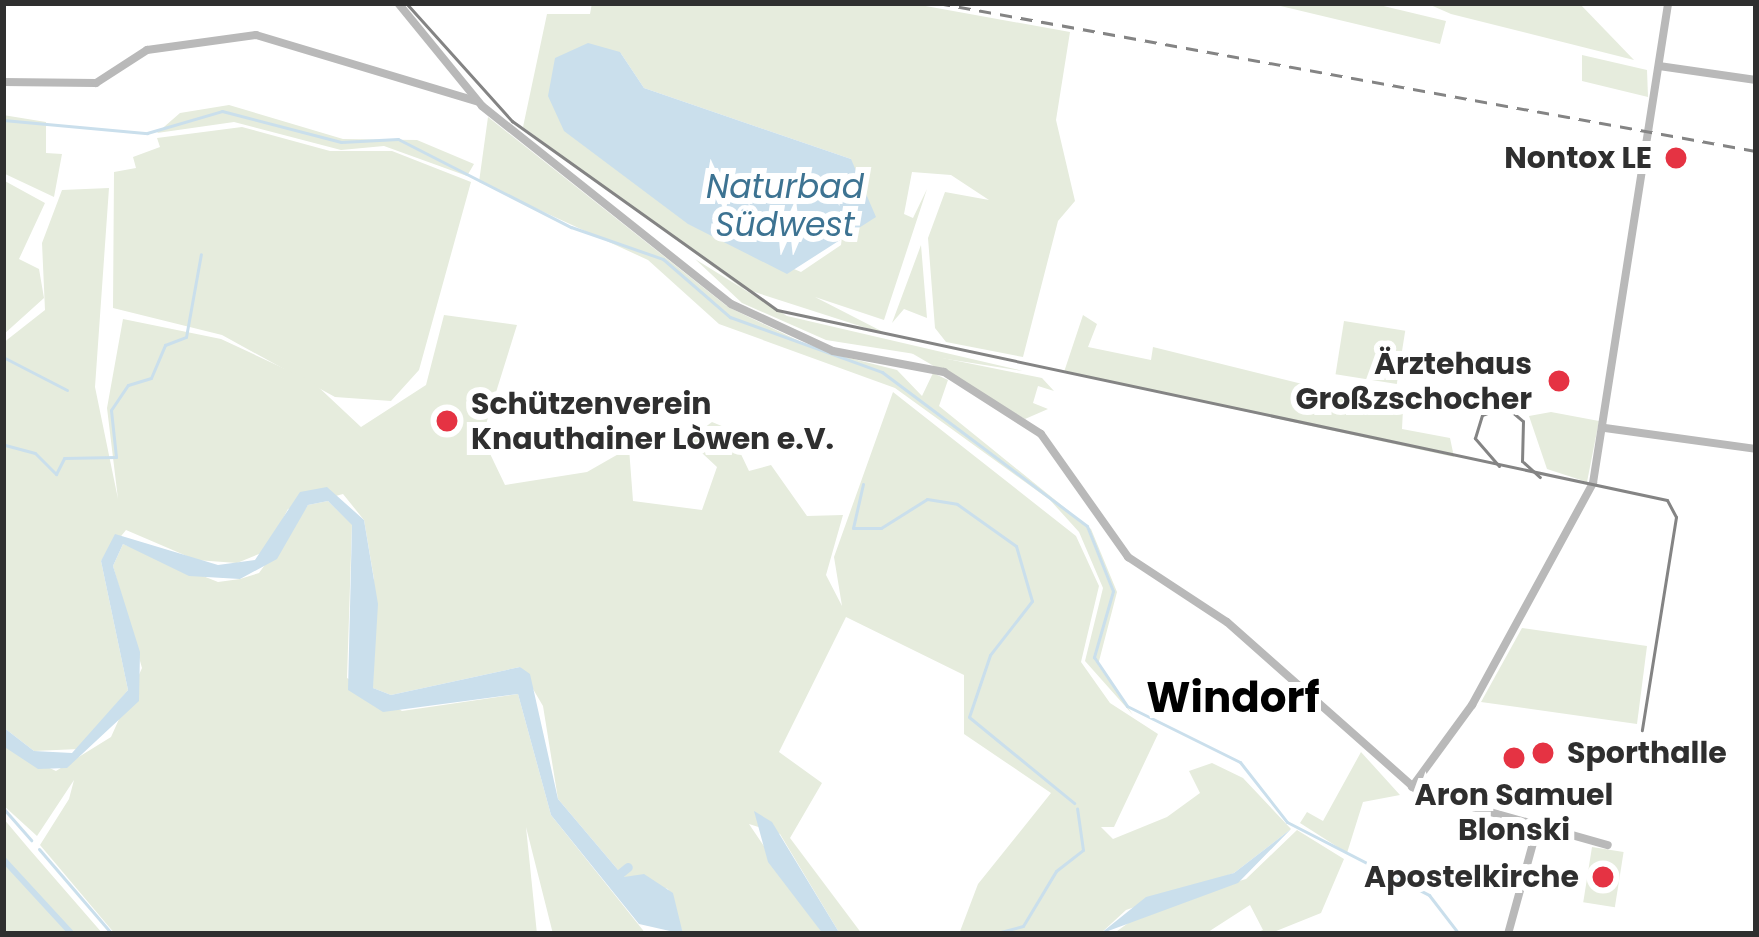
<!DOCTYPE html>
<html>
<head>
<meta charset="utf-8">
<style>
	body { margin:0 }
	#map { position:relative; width:1759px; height:937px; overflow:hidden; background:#fff; font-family:Poppins,sans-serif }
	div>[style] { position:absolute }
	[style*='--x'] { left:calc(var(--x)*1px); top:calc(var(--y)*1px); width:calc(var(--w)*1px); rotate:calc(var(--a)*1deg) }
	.green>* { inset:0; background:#e6ecdd; transform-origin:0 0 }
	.water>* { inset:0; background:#cadfec }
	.stream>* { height:3px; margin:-1.5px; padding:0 1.5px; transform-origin:1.5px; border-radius:1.5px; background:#cadfec }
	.canal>* { height:6px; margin:-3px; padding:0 3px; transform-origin:3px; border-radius:3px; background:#cadfec }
	.river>* { height:9px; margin:-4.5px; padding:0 4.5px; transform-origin:4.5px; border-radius:4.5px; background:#cadfec }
	.secondary>* { height:8px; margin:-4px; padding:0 4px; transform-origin:4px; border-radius:4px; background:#b9b9b9 }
	.tram>* { height:3px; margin:-1.5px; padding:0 1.5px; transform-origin:1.5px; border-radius:1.5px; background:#848484 }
	.rail>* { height:3px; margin-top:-1.5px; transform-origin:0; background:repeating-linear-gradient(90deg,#848484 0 12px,transparent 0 21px) }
	.dots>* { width:33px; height:33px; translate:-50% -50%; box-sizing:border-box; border:6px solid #fff; border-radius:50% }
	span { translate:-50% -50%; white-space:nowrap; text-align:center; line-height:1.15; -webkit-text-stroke:12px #fff; paint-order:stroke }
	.poi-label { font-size:30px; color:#2f2f2f; font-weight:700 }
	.right { translate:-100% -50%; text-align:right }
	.left { translate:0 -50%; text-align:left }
	.water-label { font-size:33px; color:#3d7392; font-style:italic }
	.district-label { font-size:42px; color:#000; font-weight:700 }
	.frame { position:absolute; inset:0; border:6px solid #2f2f2f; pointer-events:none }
</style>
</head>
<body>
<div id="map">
	<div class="green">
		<i style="clip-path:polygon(evenodd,592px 3px,909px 3px,1070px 32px,1056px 120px,1075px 201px,1058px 221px,1023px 357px,946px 342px,935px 328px,928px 238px,945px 192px,989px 200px,951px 175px,912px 172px,904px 214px,913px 218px,927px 189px,884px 320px,815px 297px,891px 336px,742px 288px,523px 127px,547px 14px,590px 14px,592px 3px,620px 52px,644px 88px,851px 159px,841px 245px,801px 272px,689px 224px,620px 52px)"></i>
		<i style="clip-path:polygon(1268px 3px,1371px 3px,1446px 21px,1440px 44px)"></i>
		<i style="clip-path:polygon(1426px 3px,1579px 3px,1634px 60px,1451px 14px)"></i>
		<i style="clip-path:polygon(1582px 55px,1647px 70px,1648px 97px,1582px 81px)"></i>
		<i style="clip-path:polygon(229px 105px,343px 139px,417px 140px,474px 164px,467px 176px,384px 146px,341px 150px,234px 122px,157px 133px,180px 113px)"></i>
		<i style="clip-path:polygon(3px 115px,46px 122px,46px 153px,62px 154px,54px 197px,3px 173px)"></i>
		<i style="clip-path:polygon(488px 117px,728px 307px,818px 350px,897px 370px,922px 396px,933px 373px,948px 380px,939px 406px,1091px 529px,1117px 592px,1098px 665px,1133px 715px,1085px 661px,1103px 588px,1079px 532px,1050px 500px,895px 388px,719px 324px,648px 260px,479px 182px)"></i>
		<i style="clip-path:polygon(242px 127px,330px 151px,392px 151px,471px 182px,419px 370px,391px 401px,335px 397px,222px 335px,113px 308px,114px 172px,136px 168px,133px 157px,160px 147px,157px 138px)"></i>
		<i style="clip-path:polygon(3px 180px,45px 203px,19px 259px,39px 269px,44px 298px,3px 335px)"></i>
		<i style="clip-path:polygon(109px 188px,95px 387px,118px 499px,107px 408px,123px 319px,221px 339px,313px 382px,361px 427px,426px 385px,444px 315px,517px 325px,482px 437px,505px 485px,587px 472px,629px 448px,633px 501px,702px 510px,717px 467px,688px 440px,712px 422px,729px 429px,749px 471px,771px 465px,807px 516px,843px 515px,826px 575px,842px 606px,834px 557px,893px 392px,1076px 536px,1099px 586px,1081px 662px,1110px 703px,1158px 734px,1114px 827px,1101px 827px,1113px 839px,1167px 817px,1200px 793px,1189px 771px,1212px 763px,1243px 778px,1291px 829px,1234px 873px,1126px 910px,1100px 934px,959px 934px,978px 884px,1051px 793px,964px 734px,964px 675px,846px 617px,779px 752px,822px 783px,790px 838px,862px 934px,840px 934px,780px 834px,749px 824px,823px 934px,683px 934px,668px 889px,624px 877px,558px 799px,543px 706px,520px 667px,391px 695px,373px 688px,374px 579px,364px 520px,343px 494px,288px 509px,266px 551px,237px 563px,196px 560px,126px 530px,101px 561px,128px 690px,79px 749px,34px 751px,3px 727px,3px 343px,45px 310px,42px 243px,62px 190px)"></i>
		<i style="clip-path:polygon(921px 245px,927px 318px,904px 309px,892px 323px)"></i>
		<i style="clip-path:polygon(695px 259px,787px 316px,1023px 371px,826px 340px,742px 303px)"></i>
		<i style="clip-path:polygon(1083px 315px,1097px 324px,1088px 347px,1151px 360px,1153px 347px,1403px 409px,1402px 429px,1450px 438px,1454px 457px,1064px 372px)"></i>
		<i style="left:1344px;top:321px;width:62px;height:54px;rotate:9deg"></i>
		<i style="clip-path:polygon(908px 351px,1042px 378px,1054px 391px,1038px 386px,1033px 403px,1048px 409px,1025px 419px)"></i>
		<i style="clip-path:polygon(1551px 412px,1599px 421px,1587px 482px,1547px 469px,1529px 416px)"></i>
		<i style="clip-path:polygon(328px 501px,352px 524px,347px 678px,402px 711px,518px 694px,551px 815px,646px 934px,553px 934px,526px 827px,537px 934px,115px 934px,40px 845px,69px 799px,74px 780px,37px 836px,3px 805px,3px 746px,56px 771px,111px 737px,142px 668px,113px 566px,123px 544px,218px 582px,240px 579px,259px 573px,308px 505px)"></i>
		<i style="clip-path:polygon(1522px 628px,1647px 646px,1637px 724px,1481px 702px)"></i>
		<i style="clip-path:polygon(1361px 752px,1400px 795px,1363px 802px,1347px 853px,1300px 823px,1307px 812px,1323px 821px)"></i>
		<i style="clip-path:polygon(3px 818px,30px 850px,103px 934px,3px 934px)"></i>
		<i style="clip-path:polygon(1297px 830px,1344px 859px,1321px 913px,1269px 934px,1253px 934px,1263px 930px,1250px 905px,1205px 934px,1113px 934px,1149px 908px,1246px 879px)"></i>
		<i style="left:1592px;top:847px;width:32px;height:56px;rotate:9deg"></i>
	</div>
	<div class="water">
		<i style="clip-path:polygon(588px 43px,620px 52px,644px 88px,851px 159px,876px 217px,787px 274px,688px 224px,564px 131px,548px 96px,555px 58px)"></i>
		<i style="clip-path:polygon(327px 487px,364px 520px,378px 604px,373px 688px,391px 695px,520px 667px,530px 674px,558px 799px,624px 877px,644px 874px,673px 893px,683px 934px,639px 924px,551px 815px,518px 694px,383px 712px,348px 690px,352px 525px,328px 501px,308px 505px,277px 559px,240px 579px,189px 576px,123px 544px,113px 566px,140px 652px,139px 701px,67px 768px,38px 769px,3px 746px,3px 727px,34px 751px,72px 753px,128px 690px,101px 561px,115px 534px,218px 565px,255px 560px,300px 492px)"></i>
		<i style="clip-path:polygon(754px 811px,772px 822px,840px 934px,823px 934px,768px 862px)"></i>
		<i style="clip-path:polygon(1291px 829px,1238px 883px,1100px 934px,1146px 897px,1234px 873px)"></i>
	</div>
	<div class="stream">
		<i style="--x:3;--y:120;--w:145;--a:5.2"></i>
		<i style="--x:147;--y:133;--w:78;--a:-16.3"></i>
		<i style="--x:222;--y:111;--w:123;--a:14.6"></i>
		<i style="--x:341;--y:142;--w:57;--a:-3"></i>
		<i style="--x:398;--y:139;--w:194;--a:27"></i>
		<i style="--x:571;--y:227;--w:97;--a:19.2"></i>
		<i style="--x:663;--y:259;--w:89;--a:40.9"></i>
		<i style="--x:730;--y:317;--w:162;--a:19.9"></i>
		<i style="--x:882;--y:372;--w:256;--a:36.9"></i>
		<i style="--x:1087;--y:526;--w:70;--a:68.2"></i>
		<i style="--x:1113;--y:591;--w:69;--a:106.1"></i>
		<i style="--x:1094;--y:657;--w:59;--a:56"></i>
		<i style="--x:1127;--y:706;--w:126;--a:26.4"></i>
		<i style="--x:1240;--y:762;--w:76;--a:51.9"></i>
		<i style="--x:1287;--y:822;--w:160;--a:27.2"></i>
		<i style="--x:1429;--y:895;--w:49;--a:52.4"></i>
		<i style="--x:3;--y:357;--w:72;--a:27.3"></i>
		<i style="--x:5;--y:445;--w:31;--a:15"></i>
		<i style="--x:35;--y:453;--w:30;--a:45"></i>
		<i style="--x:56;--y:474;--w:18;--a:-63"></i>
		<i style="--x:64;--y:458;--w:52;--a:-1.1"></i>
		<i style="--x:116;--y:457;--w:47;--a:-96.1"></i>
		<i style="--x:111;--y:410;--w:30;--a:-56"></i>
		<i style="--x:128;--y:385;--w:24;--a:-17"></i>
		<i style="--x:151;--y:378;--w:36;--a:-67"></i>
		<i style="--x:165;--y:345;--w:22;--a:-21"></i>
		<i style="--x:186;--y:337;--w:84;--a:-79.8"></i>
		<i style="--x:863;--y:484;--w:45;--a:102.8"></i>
		<i style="--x:853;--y:528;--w:28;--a:0"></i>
		<i style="--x:881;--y:528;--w:54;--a:-32.2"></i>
		<i style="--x:927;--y:499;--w:30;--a:9"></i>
		<i style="--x:957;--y:504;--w:72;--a:35.4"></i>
		<i style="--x:1016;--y:546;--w:57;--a:73.8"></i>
		<i style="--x:1032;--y:601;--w:68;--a:127.9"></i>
		<i style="--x:990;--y:655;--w:65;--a:108.7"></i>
		<i style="--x:969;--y:717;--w:136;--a:39.3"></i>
		<i style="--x:3;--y:808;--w:43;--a:48.8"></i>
		<i style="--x:39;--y:849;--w:112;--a:49.3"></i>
		<i style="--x:993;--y:934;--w:31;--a:-15"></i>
		<i style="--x:1023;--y:926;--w:64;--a:-59"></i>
		<i style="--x:1056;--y:871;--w:34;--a:-38"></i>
		<i style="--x:1083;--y:850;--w:42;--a:-98.1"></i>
	</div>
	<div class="canal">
		<i style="--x:3;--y:859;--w:102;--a:47.4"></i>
	</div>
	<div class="river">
		<i style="--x:613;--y:879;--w:19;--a:-39"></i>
	</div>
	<div class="secondary">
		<i style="--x:398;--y:3;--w:133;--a:50.8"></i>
		<i style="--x:482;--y:106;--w:318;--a:38.5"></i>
		<i style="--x:731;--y:304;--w:112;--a:24.7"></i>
		<i style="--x:833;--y:351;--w:113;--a:10.7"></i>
		<i style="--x:944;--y:372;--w:115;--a:32.6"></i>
		<i style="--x:1041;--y:434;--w:151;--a:54.7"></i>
		<i style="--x:1128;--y:557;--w:118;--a:33.3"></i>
		<i style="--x:1227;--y:622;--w:256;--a:41.5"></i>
		<i style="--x:1419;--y:792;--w:196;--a:15.7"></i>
		<i style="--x:1659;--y:66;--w:98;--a:8.2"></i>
		<i style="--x:3;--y:82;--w:93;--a:0.6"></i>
		<i style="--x:96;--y:83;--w:61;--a:-32.9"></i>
		<i style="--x:147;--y:50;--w:110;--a:-7.8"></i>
		<i style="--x:256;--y:35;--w:230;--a:16.7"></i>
		<i style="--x:1605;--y:428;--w:152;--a:7.9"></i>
		<i style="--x:1412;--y:787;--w:102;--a:-53.8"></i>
		<i style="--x:1472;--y:705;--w:253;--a:-61.4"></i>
		<i style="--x:1593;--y:483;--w:486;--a:-81.1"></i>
		<i style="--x:1508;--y:934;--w:109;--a:-74.6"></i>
	</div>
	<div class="tram">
		<i style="--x:406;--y:3;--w:159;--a:48.1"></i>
		<i style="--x:512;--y:121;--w:325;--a:35.5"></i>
		<i style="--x:777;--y:310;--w:910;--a:12.05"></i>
		<i style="--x:1667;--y:500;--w:19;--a:62"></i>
		<i style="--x:1676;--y:517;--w:216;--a:99.1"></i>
		<i style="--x:1499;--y:466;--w:37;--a:-131"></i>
		<i style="--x:1475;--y:438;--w:24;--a:-73"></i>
		<i style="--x:1482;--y:415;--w:25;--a:-21"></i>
		<i style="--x:1505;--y:406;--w:23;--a:40"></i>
		<i style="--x:1523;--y:421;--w:40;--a:91.4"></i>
		<i style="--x:1522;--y:461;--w:24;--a:42"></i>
	</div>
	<div class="rail">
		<i style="--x:938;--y:3;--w:831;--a:10.26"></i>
	</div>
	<div class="dots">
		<i style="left:1676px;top:158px;background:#e53343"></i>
		<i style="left:1559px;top:381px;background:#e53343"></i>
		<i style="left:447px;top:421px;background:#e53343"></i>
		<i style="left:1543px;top:753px;background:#e53343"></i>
		<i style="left:1514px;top:758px;background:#e53343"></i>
		<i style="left:1603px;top:877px;background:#e53343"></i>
	</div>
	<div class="poi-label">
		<span class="right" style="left:1652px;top:158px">Nontox LE</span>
		<span class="right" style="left:1532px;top:381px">Ärztehaus<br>Großzschocher</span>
		<span class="left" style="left:471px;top:421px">Schützenverein<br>Knauthainer Lòwen e.V.</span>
		<span class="left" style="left:1567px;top:753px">Sporthalle</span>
		<span style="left:1514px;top:812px">Aron Samuel<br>Blonski</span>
		<span class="right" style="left:1579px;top:877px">Apostelkirche</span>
	</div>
	<div class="water-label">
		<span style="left:785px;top:206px">Naturbad<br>Südwest</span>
	</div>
	<div class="district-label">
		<span style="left:1233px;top:698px">Windorf</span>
	</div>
	<div class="frame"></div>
</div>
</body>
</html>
